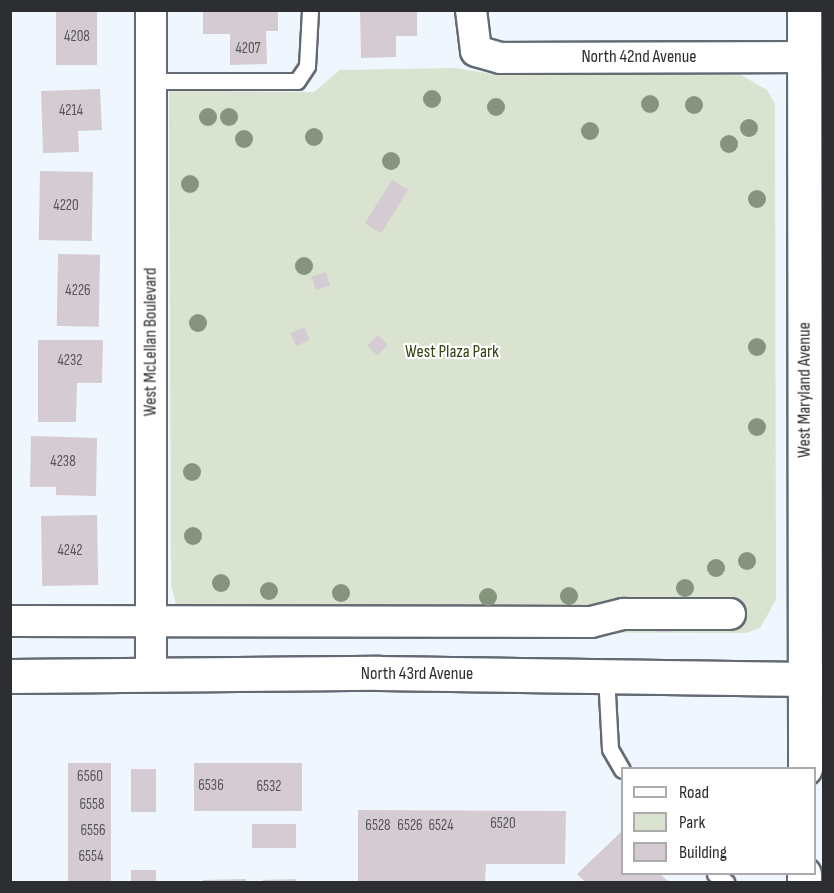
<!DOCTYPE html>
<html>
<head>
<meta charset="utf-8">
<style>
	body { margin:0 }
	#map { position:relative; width:834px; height:893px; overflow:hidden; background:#f0f6fe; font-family:"Sofia Sans Condensed",sans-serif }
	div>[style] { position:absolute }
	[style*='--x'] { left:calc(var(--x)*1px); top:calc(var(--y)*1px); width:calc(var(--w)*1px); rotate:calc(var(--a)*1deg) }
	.green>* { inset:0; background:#d9e3cf }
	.building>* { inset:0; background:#d5cbd2; transform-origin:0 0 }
	.roads { filter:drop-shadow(2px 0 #646a73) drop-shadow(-2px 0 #646a73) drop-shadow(0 2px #646a73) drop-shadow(0 -2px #646a73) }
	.lane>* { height:15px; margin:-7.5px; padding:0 7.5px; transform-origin:7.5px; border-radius:7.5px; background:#fff }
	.street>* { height:30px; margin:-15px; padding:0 15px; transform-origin:15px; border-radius:15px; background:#fff }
	.secondary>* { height:33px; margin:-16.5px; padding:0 16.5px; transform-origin:16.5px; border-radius:16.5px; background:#fff }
	.trees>* { width:18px; height:18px; margin:-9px; border-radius:50%; background:#86947d }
	span { translate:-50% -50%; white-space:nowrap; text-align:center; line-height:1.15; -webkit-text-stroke:4.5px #fff; paint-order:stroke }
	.number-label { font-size:15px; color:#56555a }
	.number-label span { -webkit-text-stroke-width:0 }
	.street-label { font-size:18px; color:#2c2e32 }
	.park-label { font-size:18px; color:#304413 }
	.frame { position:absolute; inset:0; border:12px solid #2c2e32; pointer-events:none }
	.legend { position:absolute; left:621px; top:767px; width:195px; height:108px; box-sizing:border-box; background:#fff; border:2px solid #ababad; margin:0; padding:8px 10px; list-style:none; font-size:18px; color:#2c2e32 }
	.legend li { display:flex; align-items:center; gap:12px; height:30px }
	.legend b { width:30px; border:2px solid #ababad }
</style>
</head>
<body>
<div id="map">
	<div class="green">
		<i style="clip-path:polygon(455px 68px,498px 75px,741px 75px,767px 90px,775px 104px,776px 600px,760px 628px,746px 633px,183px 631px,171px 585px,169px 91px,314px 92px,340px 70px)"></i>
	</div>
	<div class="building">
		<i style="left:56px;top:10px;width:41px;height:55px"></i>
		<i style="clip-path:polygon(203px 10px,278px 10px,278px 31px,266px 31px,267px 64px,230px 65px,230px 34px,203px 34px)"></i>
		<i style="clip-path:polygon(360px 10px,417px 10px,417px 36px,396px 36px,396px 57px,361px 58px)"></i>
		<i style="clip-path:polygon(100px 89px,102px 130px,78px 131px,79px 152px,43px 153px,41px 91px)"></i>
		<i style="left:40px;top:171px;width:53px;height:69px;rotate:1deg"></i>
		<i style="left:392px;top:180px;width:19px;height:51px;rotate:32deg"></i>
		<i style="left:58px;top:254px;width:42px;height:72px;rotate:1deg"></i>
		<i style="left:326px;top:272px;width:14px;height:15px;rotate:73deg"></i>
		<i style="left:304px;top:327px;width:14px;height:15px;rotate:65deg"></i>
		<i style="left:378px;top:335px;width:14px;height:15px;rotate:45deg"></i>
		<i style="clip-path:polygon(38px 340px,103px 340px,102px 383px,77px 383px,76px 422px,38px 422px)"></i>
		<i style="clip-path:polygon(31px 436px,97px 438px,96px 496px,56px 495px,56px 487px,30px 487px)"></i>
		<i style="left:97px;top:515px;width:70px;height:56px;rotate:89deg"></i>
		<i style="left:656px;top:625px;width:17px;height:7px"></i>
		<i style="left:68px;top:763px;width:43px;height:119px"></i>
		<i style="left:302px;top:763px;width:48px;height:108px;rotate:90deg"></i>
		<i style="left:131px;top:769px;width:25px;height:43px"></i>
		<i style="clip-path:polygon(358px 810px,566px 811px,565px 864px,486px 864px,485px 882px,358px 882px)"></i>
		<i style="left:296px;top:824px;width:24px;height:44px;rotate:90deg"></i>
		<i style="clip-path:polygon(621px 832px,622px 874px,660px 874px,669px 882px,585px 882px,577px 874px)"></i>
		<i style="left:131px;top:870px;width:25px;height:12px"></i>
		<i style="clip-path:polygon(246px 879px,246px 882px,203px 882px,203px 880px)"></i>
		<i style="clip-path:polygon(296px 879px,296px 882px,263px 882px,263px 880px)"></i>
	</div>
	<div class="roads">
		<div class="lane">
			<i style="--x:151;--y:81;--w:146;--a:0"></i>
			<i style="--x:297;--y:81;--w:18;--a:-56"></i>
			<i style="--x:307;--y:66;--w:56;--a:-86.9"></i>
			<i style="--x:606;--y:675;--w:74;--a:86.9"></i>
			<i style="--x:610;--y:749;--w:24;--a:60"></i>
			<i style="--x:715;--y:874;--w:14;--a:36"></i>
		</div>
		<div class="street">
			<i style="--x:471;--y:10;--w:41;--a:83"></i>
			<i style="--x:476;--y:51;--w:25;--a:16"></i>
			<i style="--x:500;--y:58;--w:304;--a:-0.2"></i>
			<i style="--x:10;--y:621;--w:581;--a:0.1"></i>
			<i style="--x:591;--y:622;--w:34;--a:-14"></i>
			<i style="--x:624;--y:614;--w:106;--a:0"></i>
			<i style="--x:151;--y:673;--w:663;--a:-90"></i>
		</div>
		<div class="secondary">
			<i style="--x:804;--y:10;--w:758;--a:89.92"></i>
			<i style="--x:10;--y:676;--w:369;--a:-0.5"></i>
			<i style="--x:379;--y:673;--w:445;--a:0.8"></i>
			<i style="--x:804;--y:882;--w:8;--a:-90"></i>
		</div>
	</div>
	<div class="trees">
		<i style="left:432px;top:99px"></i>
		<i style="left:650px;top:104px"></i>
		<i style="left:694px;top:105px"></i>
		<i style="left:496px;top:107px"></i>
		<i style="left:208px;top:117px"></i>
		<i style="left:229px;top:117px"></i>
		<i style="left:749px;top:128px"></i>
		<i style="left:590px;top:131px"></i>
		<i style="left:314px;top:137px"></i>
		<i style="left:244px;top:139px"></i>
		<i style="left:729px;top:144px"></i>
		<i style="left:391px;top:161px"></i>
		<i style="left:190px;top:184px"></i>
		<i style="left:757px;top:199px"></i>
		<i style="left:304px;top:266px"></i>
		<i style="left:198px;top:323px"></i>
		<i style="left:757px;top:347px"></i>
		<i style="left:757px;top:427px"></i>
		<i style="left:192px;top:472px"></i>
		<i style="left:193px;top:536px"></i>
		<i style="left:747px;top:561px"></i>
		<i style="left:716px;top:568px"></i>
		<i style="left:221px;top:583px"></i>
		<i style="left:685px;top:588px"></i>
		<i style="left:269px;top:591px"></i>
		<i style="left:341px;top:593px"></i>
		<i style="left:569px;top:596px"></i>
		<i style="left:488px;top:597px"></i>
	</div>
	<div class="number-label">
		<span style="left:77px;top:37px">4208</span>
		<span style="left:248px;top:49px">4207</span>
		<span style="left:71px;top:111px">4214</span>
		<span style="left:66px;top:206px">4220</span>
		<span style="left:78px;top:291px">4226</span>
		<span style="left:70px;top:361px">4232</span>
		<span style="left:63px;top:462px">4238</span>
		<span style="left:70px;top:551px">4242</span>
		<span style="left:90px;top:777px">6560</span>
		<span style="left:211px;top:786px">6536</span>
		<span style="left:269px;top:787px">6532</span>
		<span style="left:92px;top:805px">6558</span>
		<span style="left:503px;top:824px">6520</span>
		<span style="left:378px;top:826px">6528</span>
		<span style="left:410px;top:826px">6526</span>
		<span style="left:441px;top:826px">6524</span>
		<span style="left:93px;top:831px">6556</span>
		<span style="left:91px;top:857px">6554</span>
	</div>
	<div class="street-label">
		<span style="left:639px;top:57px">North 42nd Avenue</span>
		<span style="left:151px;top:342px;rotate:-90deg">West McLellan Boulevard</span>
		<span style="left:805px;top:390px;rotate:-90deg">West Maryland Avenue</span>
		<span style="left:417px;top:674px">North 43rd Avenue</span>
	</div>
	<div class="park-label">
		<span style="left:452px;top:352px">West Plaza Park</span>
	</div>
	<div class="frame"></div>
	<ul class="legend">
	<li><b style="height:8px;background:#fff"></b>Road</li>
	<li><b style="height:16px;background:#d9e3cf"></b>Park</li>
	<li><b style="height:16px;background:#d5cbd2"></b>Building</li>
	</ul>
</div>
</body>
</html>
